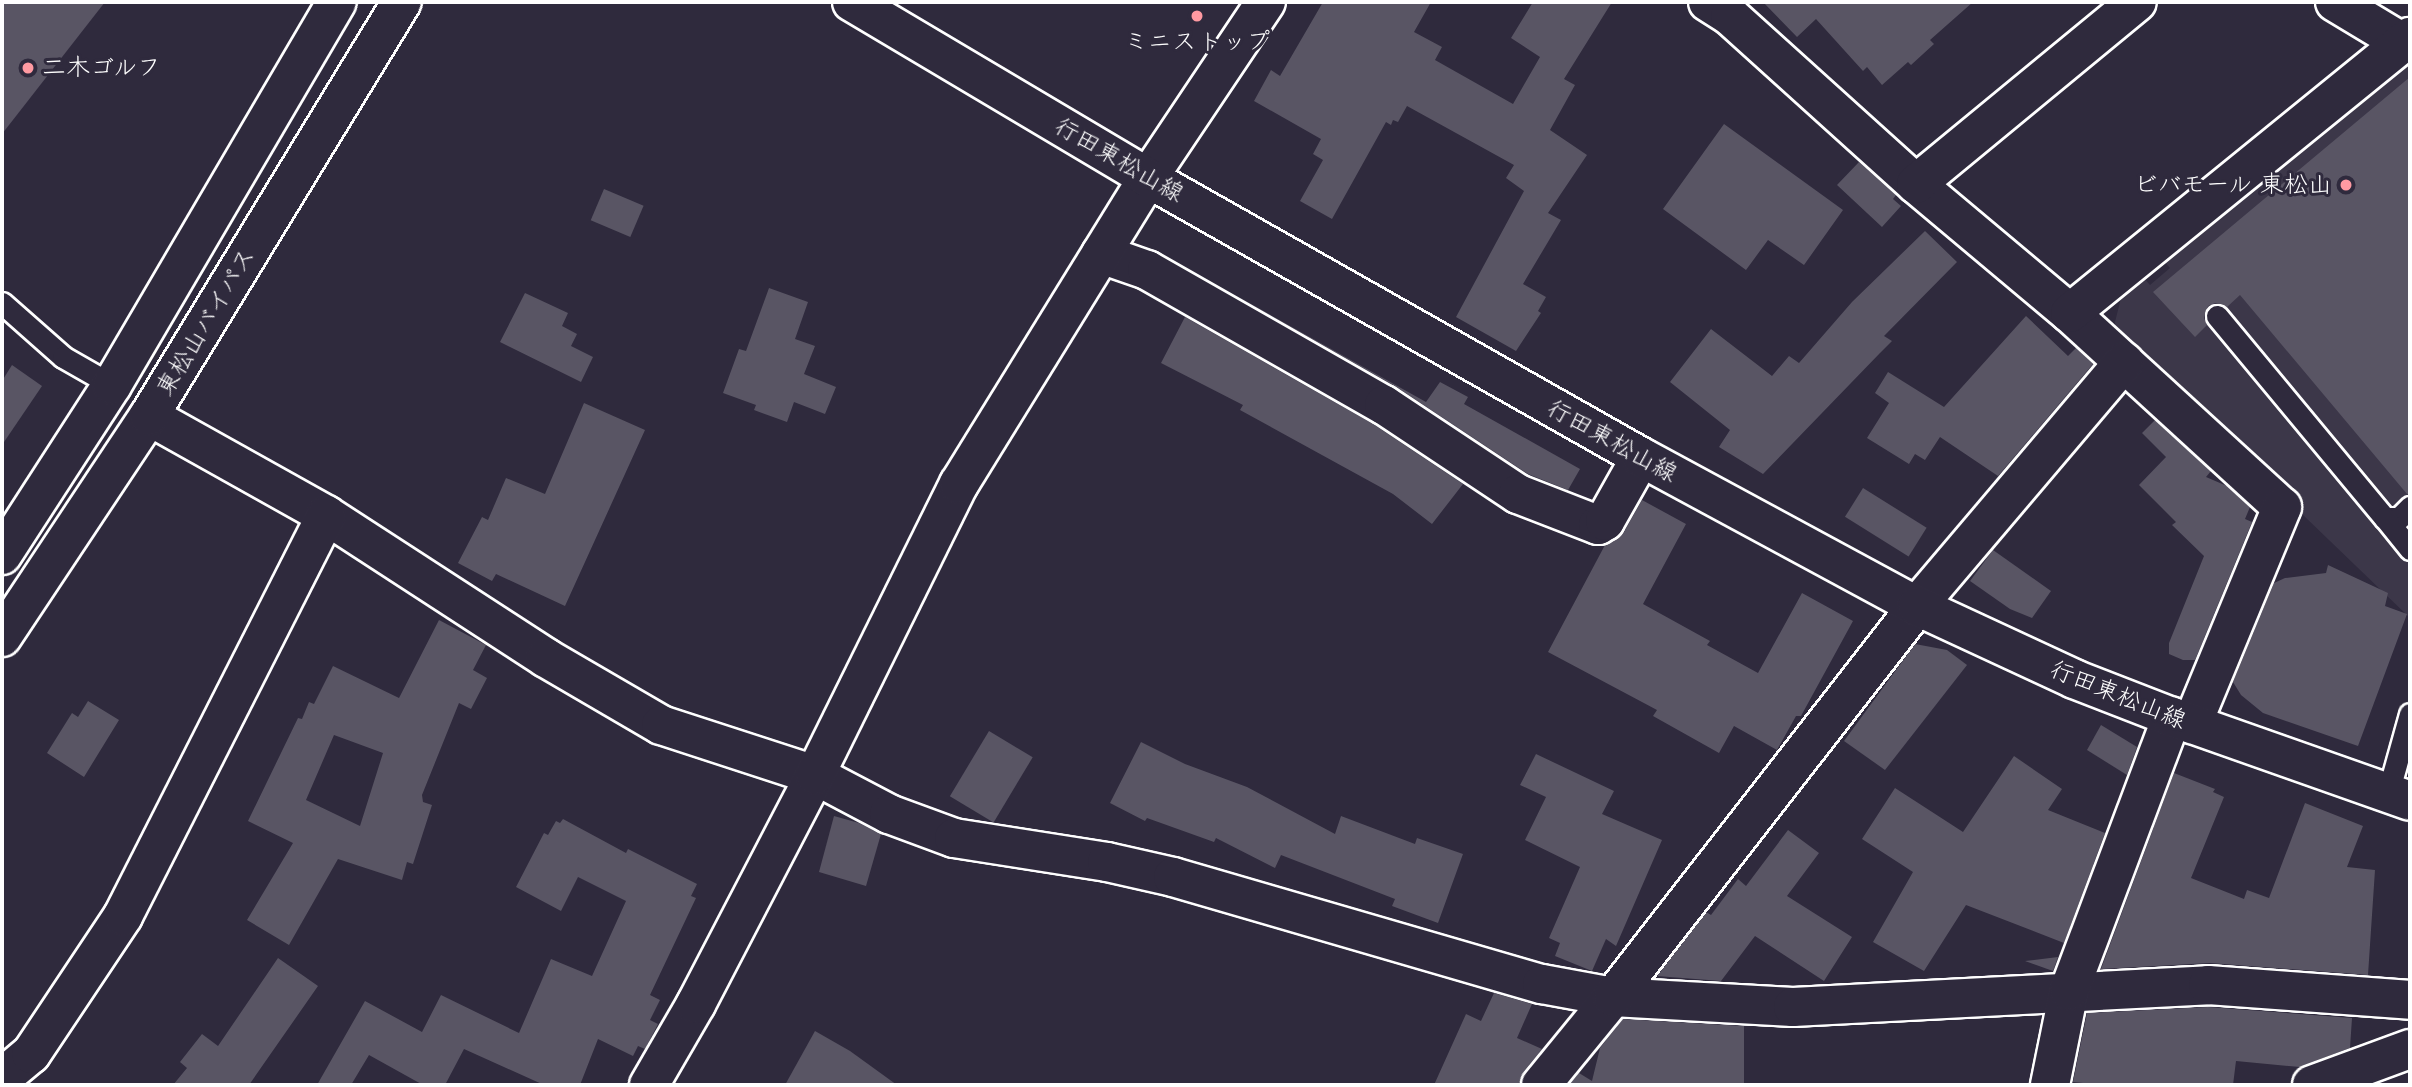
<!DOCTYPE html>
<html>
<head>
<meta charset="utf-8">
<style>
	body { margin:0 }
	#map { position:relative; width:2412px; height:1087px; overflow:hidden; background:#2f2a3d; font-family:"Comic Neue","Klee One",sans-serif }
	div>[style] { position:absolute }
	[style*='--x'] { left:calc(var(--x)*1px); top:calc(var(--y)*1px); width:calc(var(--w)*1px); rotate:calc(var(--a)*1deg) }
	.built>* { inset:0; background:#3c3749 }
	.building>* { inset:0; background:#595564; transform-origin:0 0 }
	.roads { filter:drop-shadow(2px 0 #fff) drop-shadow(-2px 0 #fff) drop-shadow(0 2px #fff) drop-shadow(0 -2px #fff) }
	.lane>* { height:21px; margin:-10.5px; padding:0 10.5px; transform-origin:10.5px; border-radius:10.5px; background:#2f2a3d }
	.street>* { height:38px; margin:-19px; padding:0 19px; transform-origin:19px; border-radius:19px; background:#2f2a3d }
	.secondary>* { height:38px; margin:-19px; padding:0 19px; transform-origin:19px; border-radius:19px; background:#2f2a3d }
	.primary>* { height:38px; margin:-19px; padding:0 19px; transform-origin:19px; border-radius:19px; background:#2f2a3d }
	.highway>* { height:38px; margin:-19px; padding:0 19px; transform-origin:19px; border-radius:19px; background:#2f2a3d }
	.dots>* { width:19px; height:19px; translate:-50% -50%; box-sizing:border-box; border:4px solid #2f2a3d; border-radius:50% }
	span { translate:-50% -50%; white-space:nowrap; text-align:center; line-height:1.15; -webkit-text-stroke:6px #2f2a3d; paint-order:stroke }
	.poi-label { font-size:24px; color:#fff }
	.left { translate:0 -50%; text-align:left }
	.right { translate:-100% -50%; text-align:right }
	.street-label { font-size:24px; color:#fff }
	.frame { position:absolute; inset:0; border:4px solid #fff; pointer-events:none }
</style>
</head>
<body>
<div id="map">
	<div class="built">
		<i style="clip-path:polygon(2410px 56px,2410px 618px,2116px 335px,2115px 322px,2121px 298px,2128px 288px,2143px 277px,2150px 285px,2170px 268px,2164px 261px)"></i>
	</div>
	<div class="building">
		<i style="clip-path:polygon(2px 2px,105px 2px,2px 134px)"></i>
		<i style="clip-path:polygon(1323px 2px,1431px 2px,1414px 32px,1442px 47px,1435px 60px,1513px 104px,1540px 57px,1511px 38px,1533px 2px,1612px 2px,1564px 79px,1575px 85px,1550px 130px,1587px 155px,1548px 213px,1561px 220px,1523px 284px,1546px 297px,1538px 311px,1541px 313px,1516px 351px,1456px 317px,1524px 191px,1506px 178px,1514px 165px,1407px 106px,1398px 122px,1393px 120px,1391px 125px,1386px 122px,1332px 219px,1300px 201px,1323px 160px,1313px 154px,1321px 139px,1254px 101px,1271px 70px,1280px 76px)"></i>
		<i style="clip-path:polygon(1763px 2px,1973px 2px,1930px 40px,1934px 44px,1911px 65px,1908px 62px,1882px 85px,1867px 67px,1863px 71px,1816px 19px,1797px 37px)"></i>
		<i style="clip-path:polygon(2410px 77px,2410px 494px,2407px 494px,2240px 295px,2227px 307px,2215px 303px,2208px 306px,2204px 318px,2207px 325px,2195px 337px,2153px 292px)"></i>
		<i style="clip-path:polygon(1724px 124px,1843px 210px,1804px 265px,1768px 240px,1746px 270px,1663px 209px)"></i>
		<i style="clip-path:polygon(1859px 162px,1896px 195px,1893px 199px,1901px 206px,1882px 227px,1837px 185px)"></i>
		<i style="left:604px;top:189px;width:43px;height:34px;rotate:23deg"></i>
		<i style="clip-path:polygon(1925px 231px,1957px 262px,1884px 336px,1892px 341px,1880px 353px,1763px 474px,1719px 447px,1730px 430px,1670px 382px,1711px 329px,1772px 376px,1789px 356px,1799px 363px,1852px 302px)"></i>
		<i style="clip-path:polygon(769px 288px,808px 302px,795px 339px,815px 346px,804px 374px,836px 387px,825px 414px,794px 402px,787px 422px,754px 410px,756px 405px,723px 393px,739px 349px,746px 351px)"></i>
		<i style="clip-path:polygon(1226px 290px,1426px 402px,1440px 382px,1468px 397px,1464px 404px,1580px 469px,1568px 490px,1528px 474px,1395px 386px)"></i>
		<i style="clip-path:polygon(525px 293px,568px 313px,562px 326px,577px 334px,571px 346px,593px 357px,581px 382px,500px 342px)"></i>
		<i style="clip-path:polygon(2026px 316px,2068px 356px,2076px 348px,2093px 364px,1998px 476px,1940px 437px,1925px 460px,1915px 454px,1909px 464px,1867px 438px,1889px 403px,1875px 393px,1888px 372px,1944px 407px)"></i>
		<i style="clip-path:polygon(1185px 317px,1373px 424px,1463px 484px,1432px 524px,1393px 494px,1240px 410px,1243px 405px,1161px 363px)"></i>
		<i style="clip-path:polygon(12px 365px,42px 386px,2px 445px,2px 381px)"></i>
		<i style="clip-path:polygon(584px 403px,645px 430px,565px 606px,496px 574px,492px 581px,458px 563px,482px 517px,488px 520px,506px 478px,545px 494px)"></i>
		<i style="clip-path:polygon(2155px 420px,2211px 471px,2206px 477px,2227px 486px,2250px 507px,2245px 519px,2252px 522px,2195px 660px,2183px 660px,2169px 654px,2169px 643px,2204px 556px,2172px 525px,2176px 522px,2139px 485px,2166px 457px,2142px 433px)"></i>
		<i style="left:1863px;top:488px;width:75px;height:34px;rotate:32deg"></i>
		<i style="clip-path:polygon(1642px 500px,1686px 524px,1643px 604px,1710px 641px,1707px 645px,1758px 673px,1802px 593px,1853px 621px,1801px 716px,1796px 716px,1777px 750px,1734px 726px,1719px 753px,1653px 716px,1657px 710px,1548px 652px,1605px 545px,1624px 532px)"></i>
		<i style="clip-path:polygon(1993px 550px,2051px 591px,2032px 618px,2010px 609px,1970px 581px)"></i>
		<i style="clip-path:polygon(2328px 565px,2388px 593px,2385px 606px,2407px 614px,2358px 746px,2263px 713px,2241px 695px,2233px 682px,2274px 583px,2285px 578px,2326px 573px)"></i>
		<i style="clip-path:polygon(evenodd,439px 620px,486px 645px,473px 670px,487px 678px,471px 709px,459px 703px,422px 795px,423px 802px,432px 805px,413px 864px,407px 862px,402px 880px,338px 859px,289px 945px,247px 920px,293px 843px,248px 821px,298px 718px,302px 719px,309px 702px,314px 704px,333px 666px,399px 698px,439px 620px,334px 735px,383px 753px,360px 826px,306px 800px,334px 735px)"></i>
		<i style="clip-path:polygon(1915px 644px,1947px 650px,1967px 665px,1885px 770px,1844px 741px)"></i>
		<i style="clip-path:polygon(88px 701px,119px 720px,84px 777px,47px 753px,72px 713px,78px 717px)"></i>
		<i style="clip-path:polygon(2101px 725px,2137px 747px,2127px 775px,2087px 750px)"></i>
		<i style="left:989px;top:731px;width:51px;height:76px;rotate:31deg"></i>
		<i style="clip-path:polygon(1141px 742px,1185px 764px,1247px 787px,1335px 834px,1341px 816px,1415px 844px,1417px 838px,1463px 854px,1438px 923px,1392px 906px,1395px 899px,1281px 855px,1275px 868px,1216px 838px,1214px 842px,1147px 818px,1145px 821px,1110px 803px)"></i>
		<i style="clip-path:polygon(1536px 754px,1614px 791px,1602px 814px,1662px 840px,1616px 946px,1606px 939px,1592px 971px,1555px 956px,1560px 943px,1549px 938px,1580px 867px,1525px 840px,1546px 797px,1520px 785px)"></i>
		<i style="clip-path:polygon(2014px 756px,2062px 789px,2048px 810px,2105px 833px,2064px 943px,1966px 905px,1924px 971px,1873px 942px,1913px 872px,1862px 839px,1895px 788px,1963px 832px)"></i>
		<i style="clip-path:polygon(2174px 773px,2215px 789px,2213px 792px,2224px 797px,2191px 878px,2244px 899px,2247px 890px,2269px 898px,2305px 803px,2363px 826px,2347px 867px,2375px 870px,2368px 975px,2210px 963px,2101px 969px)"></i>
		<i style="clip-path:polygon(834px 816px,859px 823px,881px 834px,866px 886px,819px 872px)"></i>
		<i style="clip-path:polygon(563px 819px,626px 853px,628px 849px,697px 884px,691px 896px,696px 898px,650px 995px,660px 1000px,650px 1020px,658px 1024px,645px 1049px,638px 1046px,633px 1056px,598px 1039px,580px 1085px,544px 1085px,464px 1049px,445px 1085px,423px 1085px,369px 1055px,351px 1085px,317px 1085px,365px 1001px,422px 1032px,441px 995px,519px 1033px,551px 959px,592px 976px,626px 901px,578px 877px,561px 911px,516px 887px,544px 833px,548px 835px,556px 821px,560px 823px)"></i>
		<i style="clip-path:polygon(1788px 830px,1819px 853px,1787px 896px,1852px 937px,1824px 981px,1755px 936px,1721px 981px,1657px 976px,1706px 912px,1711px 915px,1738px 879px,1746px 886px)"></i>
		<i style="clip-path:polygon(2058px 957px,2053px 971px,2025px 961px)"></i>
		<i style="clip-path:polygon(278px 958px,318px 986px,249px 1085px,173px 1085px,187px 1068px,180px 1062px,202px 1034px,218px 1046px)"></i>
		<i style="clip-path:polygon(1494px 993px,1532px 1004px,1517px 1038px,1542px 1049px,1524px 1071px,1520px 1085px,1434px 1085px,1466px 1014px,1481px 1021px)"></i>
		<i style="clip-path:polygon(2208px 1007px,2352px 1018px,2350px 1048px,2300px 1067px,2236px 1061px,2233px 1085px,2103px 1085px,2073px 1082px,2087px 1013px)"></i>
		<i style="clip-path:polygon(1623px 1019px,1744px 1026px,1744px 1085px,1569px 1085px,1579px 1073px,1592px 1081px,1600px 1048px)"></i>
		<i style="clip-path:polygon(815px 1031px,850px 1051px,897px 1085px,785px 1085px)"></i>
	</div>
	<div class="roads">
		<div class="lane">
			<i style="--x:2;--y:303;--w:81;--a:41.5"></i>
			<i style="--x:63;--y:357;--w:56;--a:29.7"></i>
			<i style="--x:2217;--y:316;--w:263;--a:50.3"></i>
			<i style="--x:2385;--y:518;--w:14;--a:0"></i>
			<i style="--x:2399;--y:518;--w:16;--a:-45"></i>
			<i style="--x:2385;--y:518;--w:40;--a:51"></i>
			<i style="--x:2388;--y:793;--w:82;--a:-74.4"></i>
		</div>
		<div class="street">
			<i style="--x:1708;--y:2;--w:26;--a:32"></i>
			<i style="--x:1730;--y:16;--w:251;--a:42.1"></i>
			<i style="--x:1916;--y:184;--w:201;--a:40"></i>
			<i style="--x:2070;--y:313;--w:287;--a:42.5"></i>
			<i style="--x:2282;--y:507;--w:235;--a:112.5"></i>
			<i style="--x:2335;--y:2;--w:79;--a:31.1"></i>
			<i style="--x:1916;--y:184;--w:286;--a:-39.5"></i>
			<i style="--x:1101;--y:254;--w:49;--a:19.2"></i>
			<i style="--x:1147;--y:270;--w:273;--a:29.7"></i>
			<i style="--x:1384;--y:405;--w:161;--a:33.6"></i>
			<i style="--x:1518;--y:494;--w:86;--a:21.2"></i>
			<i style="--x:1598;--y:525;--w:8;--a:-30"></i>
			<i style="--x:1605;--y:521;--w:73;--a:-60.6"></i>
			<i style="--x:2070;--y:313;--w:438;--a:-39.1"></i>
			<i style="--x:149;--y:416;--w:203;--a:29.2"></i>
			<i style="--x:326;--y:515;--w:262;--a:33"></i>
			<i style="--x:546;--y:658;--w:133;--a:30.2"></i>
			<i style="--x:661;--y:725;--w:162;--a:18"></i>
			<i style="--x:815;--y:775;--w:84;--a:27.8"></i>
			<i style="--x:889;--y:814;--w:69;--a:20.3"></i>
			<i style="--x:954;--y:838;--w:155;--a:8.9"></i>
			<i style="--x:1107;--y:862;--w:68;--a:12.8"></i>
			<i style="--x:1173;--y:877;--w:384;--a:16.2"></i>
			<i style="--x:1542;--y:984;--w:72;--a:10.4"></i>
			<i style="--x:1613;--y:997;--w:180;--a:3.2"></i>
			<i style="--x:1793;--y:1007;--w:416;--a:-3"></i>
			<i style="--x:2208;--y:985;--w:203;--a:4.2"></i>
			<i style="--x:2;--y:1078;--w:38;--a:-40"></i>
			<i style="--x:31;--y:1054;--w:166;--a:-56.3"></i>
			<i style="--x:123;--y:916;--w:449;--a:-63.1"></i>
			<i style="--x:649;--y:1085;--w:94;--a:-59.9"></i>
			<i style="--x:696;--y:1004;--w:258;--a:-62.5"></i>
			<i style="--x:815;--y:775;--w:325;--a:-63.7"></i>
			<i style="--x:959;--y:484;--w:360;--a:-58.3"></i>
			<i style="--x:1148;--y:178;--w:212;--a:-56.2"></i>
			<i style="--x:1541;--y:1085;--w:114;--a:-50.7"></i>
			<i style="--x:1613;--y:997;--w:495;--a:-52.1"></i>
			<i style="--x:1917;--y:606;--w:320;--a:-49.7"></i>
			<i style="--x:2050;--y:1085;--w:96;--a:-78.6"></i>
			<i style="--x:2069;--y:991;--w:293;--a:-69.4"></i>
		</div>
		<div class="secondary">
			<i style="--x:2312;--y:1085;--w:104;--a:-20.2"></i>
		</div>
		<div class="primary">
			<i style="--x:852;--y:2;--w:344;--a:30.7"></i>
			<i style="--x:1148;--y:178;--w:566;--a:29.51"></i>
			<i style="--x:1641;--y:457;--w:314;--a:28.4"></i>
			<i style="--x:1917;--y:606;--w:173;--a:24.9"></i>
			<i style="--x:2074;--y:679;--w:105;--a:21.2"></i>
			<i style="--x:2172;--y:717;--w:252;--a:19.4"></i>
		</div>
		<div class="highway">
			<i style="--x:2;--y:555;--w:202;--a:-57.1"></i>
			<i style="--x:112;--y:385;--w:444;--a:-59.6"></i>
			<i style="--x:2;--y:637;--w:265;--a:-56.4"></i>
			<i style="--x:149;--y:416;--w:485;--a:-58.6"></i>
		</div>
	</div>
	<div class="dots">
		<i style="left:1197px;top:16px;background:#ff9aa2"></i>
		<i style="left:28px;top:68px;background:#ff9aa2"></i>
		<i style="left:2346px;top:185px;background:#ff9aa2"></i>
	</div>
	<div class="poi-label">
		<span style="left:1197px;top:42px">ミニストップ</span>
		<span class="left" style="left:42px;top:68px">二木ゴルフ</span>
		<span class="right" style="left:2332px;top:185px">ビバモール 東松山</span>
	</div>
	<div class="street-label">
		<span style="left:1119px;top:160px;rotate:30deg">行田東松山線</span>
		<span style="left:206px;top:322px;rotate:-59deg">東松山バイパス</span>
		<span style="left:1612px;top:441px;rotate:29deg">行田東松山線</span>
		<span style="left:2118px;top:695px;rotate:22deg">行田東松山線</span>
	</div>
	<div class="frame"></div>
</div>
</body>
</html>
